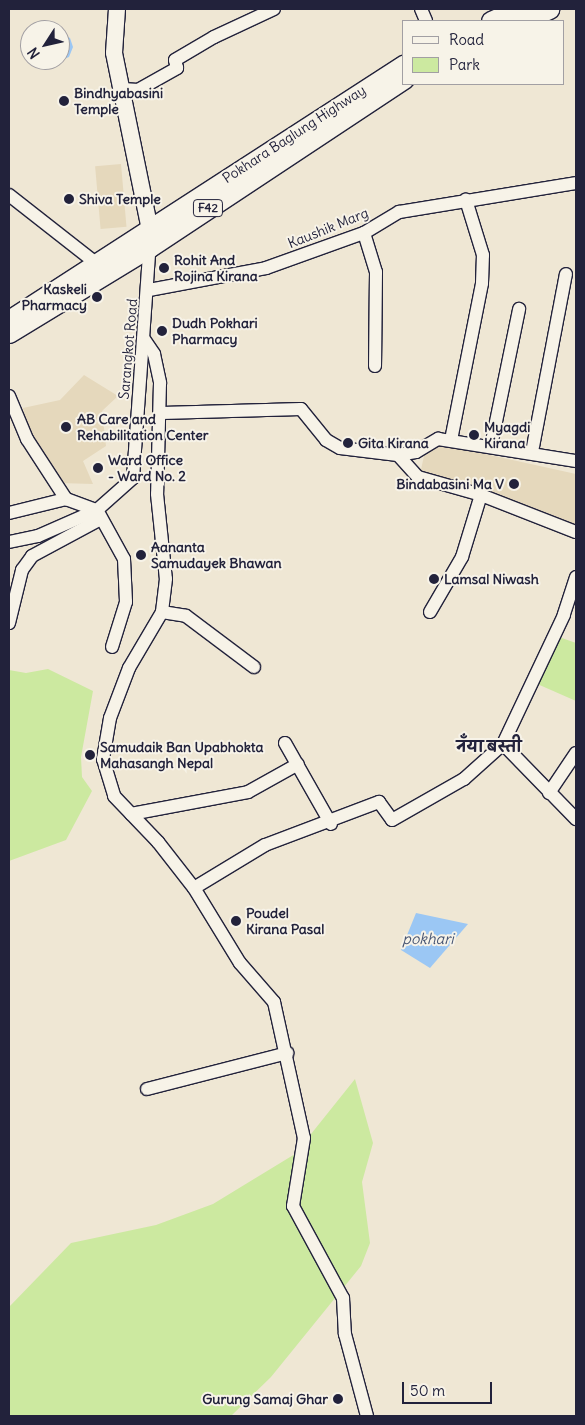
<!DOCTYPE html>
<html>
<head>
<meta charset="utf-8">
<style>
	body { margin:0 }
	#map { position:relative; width:585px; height:1425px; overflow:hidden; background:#efe7d4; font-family:Delius,"Playpen Sans Deva",sans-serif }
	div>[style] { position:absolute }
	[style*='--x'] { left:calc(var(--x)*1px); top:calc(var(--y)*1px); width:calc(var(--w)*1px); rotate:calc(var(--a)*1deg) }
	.built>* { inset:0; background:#e5d8bc; transform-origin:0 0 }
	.green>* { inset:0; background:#cce9a0 }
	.water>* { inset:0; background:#9bc7f4 }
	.roads { filter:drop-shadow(1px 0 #22223b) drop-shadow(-1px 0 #22223b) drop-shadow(0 1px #22223b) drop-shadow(0 -1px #22223b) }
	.minor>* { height:12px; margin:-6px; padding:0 6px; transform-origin:6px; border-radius:6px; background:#f7f3e8 }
	.major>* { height:16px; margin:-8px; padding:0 8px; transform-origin:8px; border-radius:8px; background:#f7f3e8 }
	.highway>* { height:19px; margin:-9.5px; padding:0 9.5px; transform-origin:9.5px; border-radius:9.5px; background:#f7f3e8 }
	.dots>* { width:14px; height:14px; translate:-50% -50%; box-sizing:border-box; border:2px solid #f7f3e8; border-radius:50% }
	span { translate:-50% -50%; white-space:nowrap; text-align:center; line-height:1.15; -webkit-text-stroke:4px #f7f3e8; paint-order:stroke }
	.shield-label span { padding:1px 4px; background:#f7f3e8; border:1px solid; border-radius:4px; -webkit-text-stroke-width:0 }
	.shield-label { font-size:12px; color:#22223b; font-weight:700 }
	.poi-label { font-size:14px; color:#22223b; font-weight:700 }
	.left { translate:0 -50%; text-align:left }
	.right { translate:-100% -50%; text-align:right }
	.street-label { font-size:14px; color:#22223b }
	.neighbourhood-label { font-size:15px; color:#22223b; font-weight:700 }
	.water-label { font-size:15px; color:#465472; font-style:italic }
	.frame { position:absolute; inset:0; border:10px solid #22223b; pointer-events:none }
	.legend { position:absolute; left:402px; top:20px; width:162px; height:65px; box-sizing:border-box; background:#f7f3e8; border:1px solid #a29fa3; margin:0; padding:6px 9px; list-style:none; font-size:15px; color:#22223b }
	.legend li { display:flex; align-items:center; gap:10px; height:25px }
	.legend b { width:25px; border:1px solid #a29fa3 }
	.north { position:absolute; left:20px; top:20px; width:50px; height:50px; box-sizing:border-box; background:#f7f3e8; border:1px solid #a29fa3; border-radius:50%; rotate:235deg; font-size:14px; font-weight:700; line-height:20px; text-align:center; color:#22223b }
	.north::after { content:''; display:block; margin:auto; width:18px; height:22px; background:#22223b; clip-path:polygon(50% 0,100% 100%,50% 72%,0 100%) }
	.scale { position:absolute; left:402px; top:1382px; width:90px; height:22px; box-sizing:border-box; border:2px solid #22223b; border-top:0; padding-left:6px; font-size:15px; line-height:18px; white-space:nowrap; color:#22223b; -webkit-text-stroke:4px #f7f3e8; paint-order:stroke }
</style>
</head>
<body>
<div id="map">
	<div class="built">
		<i style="left:121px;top:164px;width:63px;height:26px;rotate:85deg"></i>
		<i style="clip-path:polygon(84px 375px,118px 396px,102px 411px,106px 446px,83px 461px,93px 484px,59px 483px,31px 443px,23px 408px,60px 400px)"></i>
		<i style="clip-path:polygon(426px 447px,454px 447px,576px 474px,576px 532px,420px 474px)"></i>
	</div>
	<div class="green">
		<i style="clip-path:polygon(559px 637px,576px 643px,576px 701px,535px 683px)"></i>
		<i style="clip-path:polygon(48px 669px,93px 691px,81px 757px,82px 777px,92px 791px,66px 840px,9px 861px,9px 670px,26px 673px)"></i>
		<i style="clip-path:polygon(355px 1079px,373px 1143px,362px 1182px,370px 1243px,361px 1266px,271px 1377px,231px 1416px,9px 1416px,9px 1307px,71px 1243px,156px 1225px,213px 1204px,295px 1154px)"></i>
	</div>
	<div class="water">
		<i style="clip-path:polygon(61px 33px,70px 38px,73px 47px,69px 57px,64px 59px,59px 60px)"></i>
		<i style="clip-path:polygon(416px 913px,468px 924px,430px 968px,401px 950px)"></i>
	</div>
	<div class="roads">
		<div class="minor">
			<i style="--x:421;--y:9;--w:13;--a:67"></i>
			<i style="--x:123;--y:89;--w:15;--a:4"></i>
			<i style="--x:138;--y:90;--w:45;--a:-29.4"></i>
			<i style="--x:177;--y:68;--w:8;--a:-104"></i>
			<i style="--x:175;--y:60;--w:45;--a:-30.5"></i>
			<i style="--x:214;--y:37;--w:66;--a:-25"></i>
			<i style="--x:9;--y:195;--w:112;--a:38.1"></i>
			<i style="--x:364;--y:233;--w:41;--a:72.9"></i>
			<i style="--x:376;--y:272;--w:94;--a:90.6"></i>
			<i style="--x:149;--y:290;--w:119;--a:-10.6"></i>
			<i style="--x:266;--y:268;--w:104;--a:-19.7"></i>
			<i style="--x:364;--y:233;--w:41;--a:-31"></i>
			<i style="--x:399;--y:212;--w:179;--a:-9.3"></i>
			<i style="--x:144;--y:339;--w:18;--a:56"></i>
			<i style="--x:154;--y:354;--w:30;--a:78"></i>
			<i style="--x:160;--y:383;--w:111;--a:91.5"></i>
			<i style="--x:157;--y:494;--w:85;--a:84"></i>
			<i style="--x:166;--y:579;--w:33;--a:97"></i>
			<i style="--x:162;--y:612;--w:65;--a:120.5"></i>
			<i style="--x:129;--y:668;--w:53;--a:110.8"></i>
			<i style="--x:110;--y:718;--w:42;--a:99.7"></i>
			<i style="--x:103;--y:759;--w:39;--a:73"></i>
			<i style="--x:114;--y:796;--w:64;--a:46.3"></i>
			<i style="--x:158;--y:842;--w:58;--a:52"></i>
			<i style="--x:194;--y:888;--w:88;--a:58.5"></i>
			<i style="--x:240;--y:963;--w:52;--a:48.9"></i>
			<i style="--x:274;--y:1002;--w:139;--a:77.6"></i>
			<i style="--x:304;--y:1138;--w:69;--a:99.2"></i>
			<i style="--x:293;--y:1206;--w:105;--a:61.5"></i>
			<i style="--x:343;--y:1298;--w:36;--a:87"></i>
			<i style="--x:345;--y:1334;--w:85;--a:75"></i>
			<i style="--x:9;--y:396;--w:47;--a:67.3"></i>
			<i style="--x:27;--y:439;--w:72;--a:57"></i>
			<i style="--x:162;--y:413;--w:139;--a:-1.6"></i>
			<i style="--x:301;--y:409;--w:40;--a:51"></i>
			<i style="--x:326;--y:440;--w:16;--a:30"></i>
			<i style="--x:340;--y:448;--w:58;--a:6.9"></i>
			<i style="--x:398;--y:455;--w:18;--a:-9"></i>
			<i style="--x:416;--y:452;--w:26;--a:-31"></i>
			<i style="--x:438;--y:439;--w:140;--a:9.1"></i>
			<i style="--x:451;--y:440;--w:160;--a:-78.8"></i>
			<i style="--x:482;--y:283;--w:28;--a:-88"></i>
			<i style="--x:483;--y:255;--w:58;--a:-107.2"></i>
			<i style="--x:491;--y:446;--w:140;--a:-78.4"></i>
			<i style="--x:532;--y:452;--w:181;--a:-79.2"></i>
			<i style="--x:398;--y:455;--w:30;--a:48"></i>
			<i style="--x:418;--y:477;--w:66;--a:15.9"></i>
			<i style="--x:9;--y:513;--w:59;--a:-13.8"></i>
			<i style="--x:66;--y:499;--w:33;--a:20"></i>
			<i style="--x:97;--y:510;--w:56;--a:61.1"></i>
			<i style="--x:124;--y:559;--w:43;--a:87.3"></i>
			<i style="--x:126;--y:602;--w:47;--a:107.3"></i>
			<i style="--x:9;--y:542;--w:30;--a:-12"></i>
			<i style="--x:38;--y:536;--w:64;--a:-23.8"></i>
			<i style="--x:97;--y:510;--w:48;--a:-41.6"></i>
			<i style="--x:133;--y:478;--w:237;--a:-85.9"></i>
			<i style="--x:576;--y:577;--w:40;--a:108"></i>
			<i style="--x:564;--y:615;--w:143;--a:115.3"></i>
			<i style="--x:503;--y:744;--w:105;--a:45.8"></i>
			<i style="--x:162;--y:612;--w:24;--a:9"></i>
			<i style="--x:186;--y:616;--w:85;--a:36.9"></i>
			<i style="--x:430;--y:612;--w:64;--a:-59.8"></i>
			<i style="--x:462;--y:557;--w:65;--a:-73"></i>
			<i style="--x:481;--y:495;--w:102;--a:21.3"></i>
			<i style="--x:9;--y:623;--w:55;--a:-76.2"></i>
			<i style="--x:22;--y:570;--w:17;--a:-54"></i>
			<i style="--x:32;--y:556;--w:76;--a:-28.2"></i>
			<i style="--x:285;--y:743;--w:93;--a:60.4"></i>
			<i style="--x:549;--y:793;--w:48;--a:-56"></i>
			<i style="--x:131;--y:814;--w:119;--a:-10.6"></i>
			<i style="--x:248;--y:792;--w:57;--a:-29.2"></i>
			<i style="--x:194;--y:888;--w:83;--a:-31.2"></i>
			<i style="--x:265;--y:845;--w:122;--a:-20.7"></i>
			<i style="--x:379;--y:802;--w:22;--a:54"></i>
			<i style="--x:392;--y:820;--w:83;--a:-29.7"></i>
			<i style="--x:464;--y:779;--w:52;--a:-41.9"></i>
			<i style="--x:147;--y:1089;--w:145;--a:-14.4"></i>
		</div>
		<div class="major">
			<i style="--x:117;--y:9;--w:44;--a:93.9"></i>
			<i style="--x:114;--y:53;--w:181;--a:78.5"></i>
		</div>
		<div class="highway">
			<i style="--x:491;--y:21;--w:30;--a:-24"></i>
			<i style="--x:522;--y:21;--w:30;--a:-24"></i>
			<i style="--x:9;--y:320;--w:471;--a:-32.9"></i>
			<i style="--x:9;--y:333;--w:165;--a:-31.4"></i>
			<i style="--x:150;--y:247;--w:305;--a:-33.5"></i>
		</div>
	</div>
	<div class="dots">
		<i style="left:64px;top:101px;background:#22223b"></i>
		<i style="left:69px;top:199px;background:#22223b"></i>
		<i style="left:164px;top:268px;background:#22223b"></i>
		<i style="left:97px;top:297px;background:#22223b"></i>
		<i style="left:162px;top:331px;background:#22223b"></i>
		<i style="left:66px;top:427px;background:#22223b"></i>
		<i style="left:474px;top:435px;background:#22223b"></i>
		<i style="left:348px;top:443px;background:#22223b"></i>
		<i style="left:98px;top:468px;background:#22223b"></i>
		<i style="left:514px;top:484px;background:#22223b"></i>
		<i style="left:141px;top:555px;background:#22223b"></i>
		<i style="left:434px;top:579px;background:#22223b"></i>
		<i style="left:90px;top:755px;background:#22223b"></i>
		<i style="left:236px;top:921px;background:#22223b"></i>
		<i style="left:338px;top:1399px;background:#22223b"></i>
	</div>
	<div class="shield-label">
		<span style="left:208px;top:208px">F42</span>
	</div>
	<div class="poi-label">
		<span class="left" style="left:74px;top:101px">Bindhyabasini<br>Temple</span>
		<span class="left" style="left:79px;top:199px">Shiva Temple</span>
		<span class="left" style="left:174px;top:268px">Rohit And<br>Rojina Kirana</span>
		<span class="right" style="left:87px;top:297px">Kaskeli<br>Pharmacy</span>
		<span class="left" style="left:172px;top:331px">Dudh Pokhari<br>Pharmacy</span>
		<span class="left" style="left:77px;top:427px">AB Care and<br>Rehabilitation Center</span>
		<span class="left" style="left:484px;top:435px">Myagdi<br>Kirana</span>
		<span class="left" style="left:358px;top:443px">Gita Kirana</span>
		<span class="left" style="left:108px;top:468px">Ward Office<br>- Ward No. 2</span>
		<span class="right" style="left:504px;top:484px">Bindabasini Ma V</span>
		<span class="left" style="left:151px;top:555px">Aananta<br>Samudayek Bhawan</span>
		<span class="left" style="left:444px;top:579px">Lamsal Niwash</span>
		<span class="left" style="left:100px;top:755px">Samudaik Ban Upabhokta<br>Mahasangh Nepal</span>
		<span class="left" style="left:246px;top:921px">Poudel<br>Kirana Pasal</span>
		<span class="right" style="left:328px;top:1399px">Gurung Samaj Ghar</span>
	</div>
	<div class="street-label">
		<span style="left:294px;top:134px;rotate:-33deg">Pokhara Baglung Highway</span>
		<span style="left:328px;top:228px;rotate:-22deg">Kaushik Marg</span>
		<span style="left:128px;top:349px;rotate:-85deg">Sarangkot Road</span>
	</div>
	<div class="neighbourhood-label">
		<span style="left:489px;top:747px">नँया बस्ती</span>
	</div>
	<div class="water-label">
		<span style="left:428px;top:939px">pokhari</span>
	</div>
	<div class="frame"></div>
	<ul class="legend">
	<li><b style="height:6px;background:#f7f3e8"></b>Road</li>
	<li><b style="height:14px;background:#cce9a0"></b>Park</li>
	</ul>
	<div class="north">N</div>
	<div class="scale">50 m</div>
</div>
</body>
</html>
